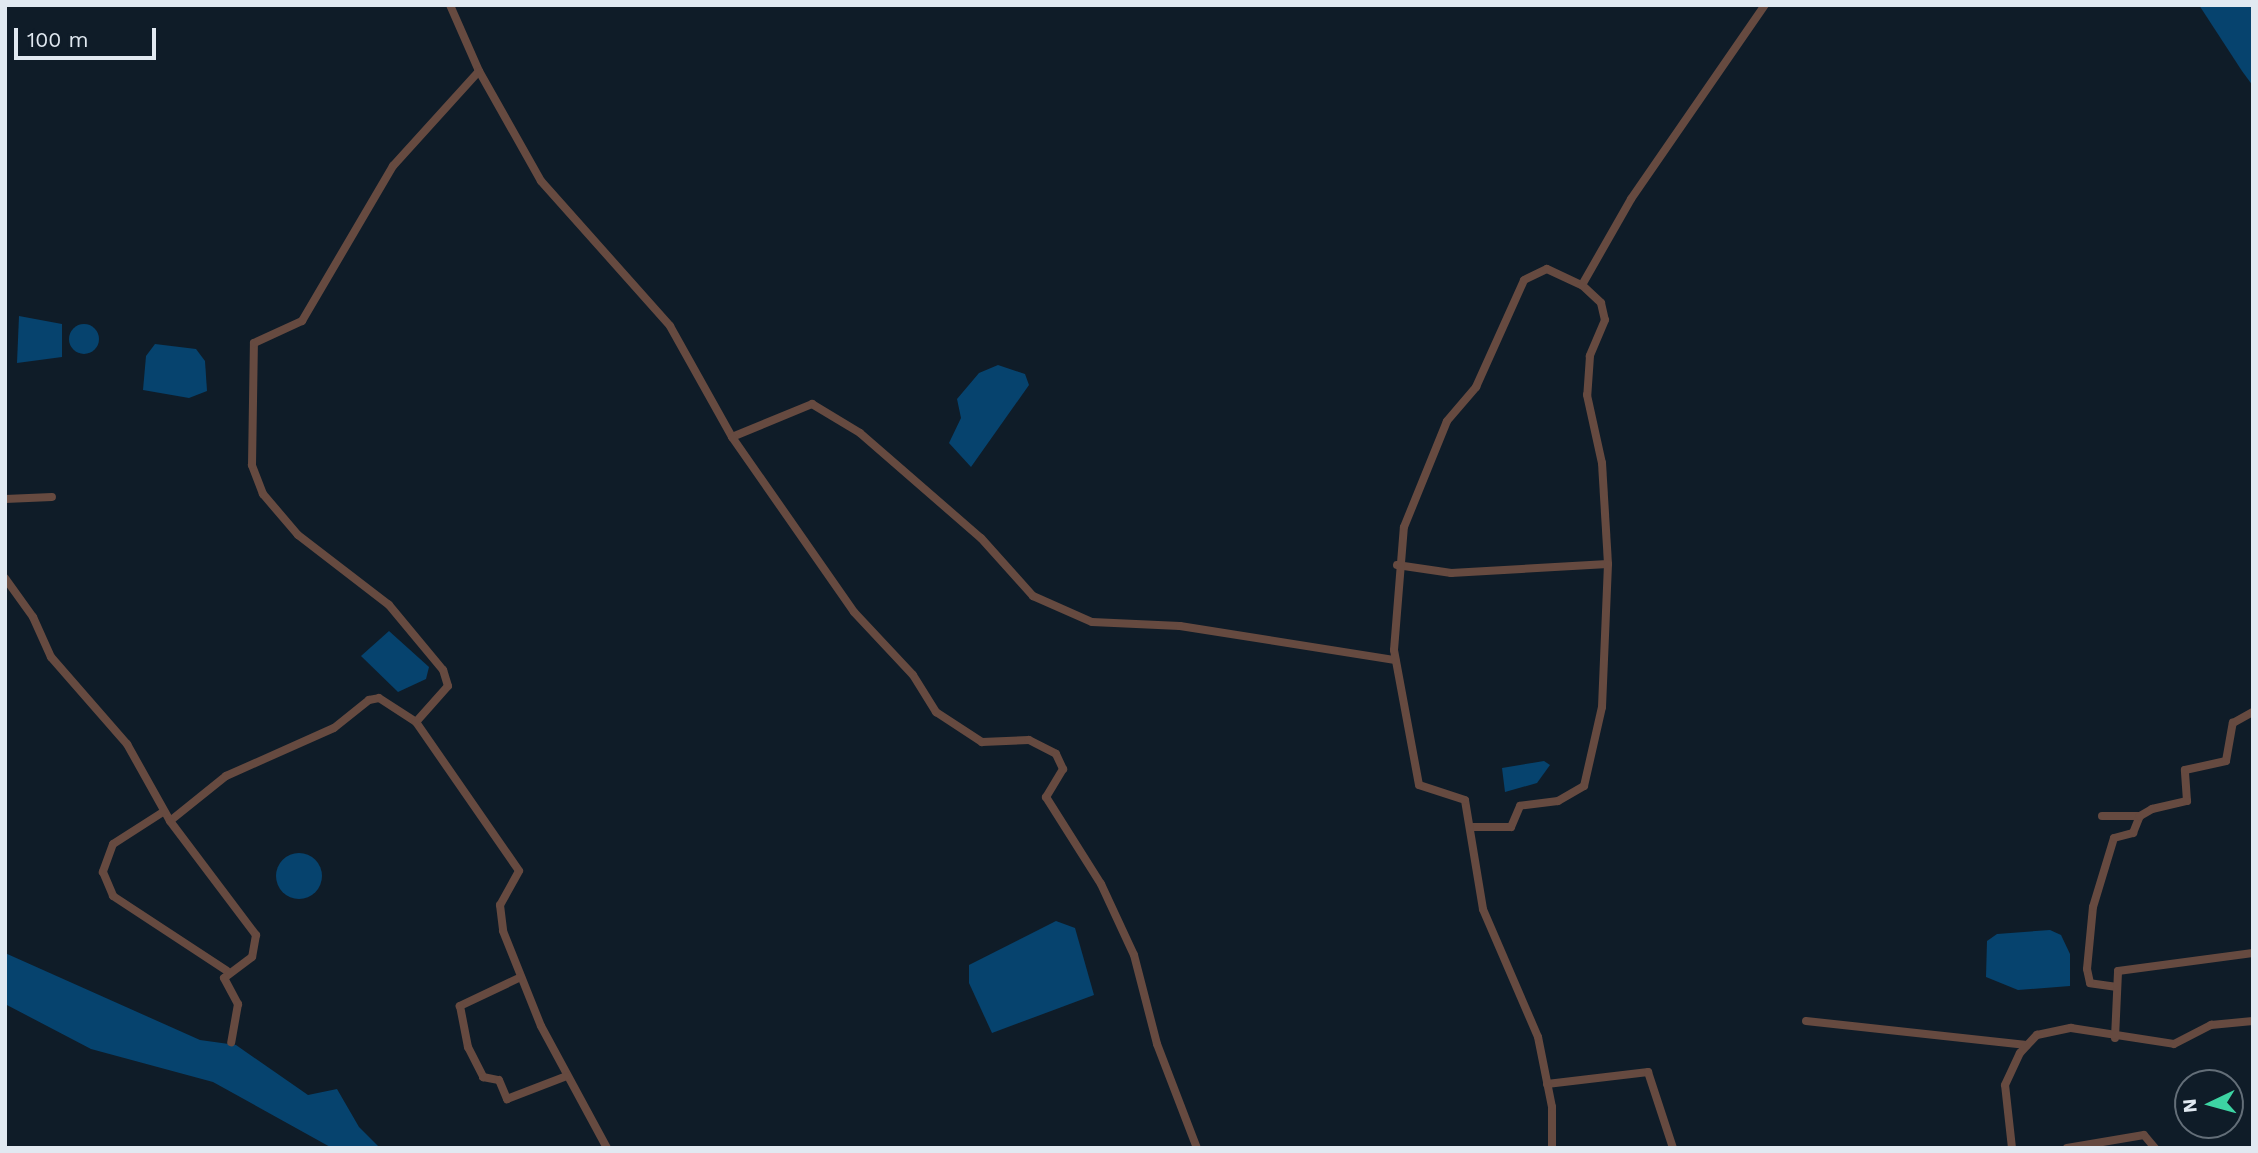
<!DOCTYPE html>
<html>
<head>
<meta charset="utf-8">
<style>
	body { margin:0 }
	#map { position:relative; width:2258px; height:1153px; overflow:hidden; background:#0f1c28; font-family:"Work Sans",sans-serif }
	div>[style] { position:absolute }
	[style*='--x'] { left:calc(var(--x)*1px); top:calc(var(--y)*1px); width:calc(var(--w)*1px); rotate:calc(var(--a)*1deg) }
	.water>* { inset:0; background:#06436e }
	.round { border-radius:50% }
	.minor>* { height:8px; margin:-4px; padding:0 4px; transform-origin:4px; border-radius:4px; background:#664a40 }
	span { translate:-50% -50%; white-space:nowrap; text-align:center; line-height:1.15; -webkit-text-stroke:5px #0f1c28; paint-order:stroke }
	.frame { position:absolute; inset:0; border:7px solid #e1e9f1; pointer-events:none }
	.north { position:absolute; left:2174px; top:1069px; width:70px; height:70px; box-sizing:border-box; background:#0f1c28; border:2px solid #636e78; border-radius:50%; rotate:265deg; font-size:19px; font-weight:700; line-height:28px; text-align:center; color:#e1e9f1 }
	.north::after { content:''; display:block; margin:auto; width:24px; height:32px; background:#3dd4a3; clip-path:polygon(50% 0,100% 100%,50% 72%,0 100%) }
	.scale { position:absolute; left:14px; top:28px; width:142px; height:32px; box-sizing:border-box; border:4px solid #e1e9f1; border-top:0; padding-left:9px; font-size:21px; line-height:24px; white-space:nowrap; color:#e1e9f1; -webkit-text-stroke:5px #0f1c28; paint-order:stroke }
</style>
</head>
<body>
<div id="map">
	<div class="water">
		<i style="clip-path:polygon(2199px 5px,2253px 5px,2253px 86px,2242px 71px)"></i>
		<i style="clip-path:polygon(19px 316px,62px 324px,62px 357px,17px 363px)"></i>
		<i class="round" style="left:69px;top:324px;width:30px;height:30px"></i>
		<i style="clip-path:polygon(155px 344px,196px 349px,205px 361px,207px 391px,189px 398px,143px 390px,146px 356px)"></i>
		<i style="clip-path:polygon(998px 365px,1025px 374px,1029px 385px,971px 467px,949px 443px,961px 418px,957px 399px,979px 373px)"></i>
		<i style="clip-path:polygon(389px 631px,429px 667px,426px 679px,398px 692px,361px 656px)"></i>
		<i style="clip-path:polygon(1544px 761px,1550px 765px,1537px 783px,1505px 792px,1502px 768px)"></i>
		<i class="round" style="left:276px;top:853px;width:46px;height:46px"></i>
		<i style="clip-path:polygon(1056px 921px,1075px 928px,1094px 995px,992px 1033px,969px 983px,969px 965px)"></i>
		<i style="clip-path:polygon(2050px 930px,2061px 935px,2070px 954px,2070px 986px,2018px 990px,1986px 977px,1987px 941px,1997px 934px)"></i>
		<i style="clip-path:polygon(5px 953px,200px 1040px,236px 1045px,308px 1095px,337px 1089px,359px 1127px,380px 1148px,332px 1148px,213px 1082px,91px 1049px,5px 1004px)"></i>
	</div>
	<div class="minor">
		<i style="--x:450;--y:5;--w:72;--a:66.3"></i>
		<i style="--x:479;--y:71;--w:126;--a:60.6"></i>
		<i style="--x:541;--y:181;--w:194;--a:48.3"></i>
		<i style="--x:670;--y:326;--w:127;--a:60.8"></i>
		<i style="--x:732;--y:437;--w:87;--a:-22.4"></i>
		<i style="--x:812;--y:404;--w:56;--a:31.1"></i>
		<i style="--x:860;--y:433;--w:160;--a:41"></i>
		<i style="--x:981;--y:538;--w:78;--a:48.1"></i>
		<i style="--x:1033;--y:596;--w:64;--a:23.8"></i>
		<i style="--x:1092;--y:622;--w:88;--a:2.6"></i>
		<i style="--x:1180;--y:626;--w:218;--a:9"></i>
		<i style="--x:1582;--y:285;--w:26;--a:43"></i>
		<i style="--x:1601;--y:303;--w:17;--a:77"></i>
		<i style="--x:1605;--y:320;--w:39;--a:113"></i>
		<i style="--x:1590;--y:356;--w:39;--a:94"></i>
		<i style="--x:1587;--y:395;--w:70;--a:77.6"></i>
		<i style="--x:1602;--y:463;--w:101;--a:86.6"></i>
		<i style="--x:732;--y:437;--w:213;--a:55.1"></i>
		<i style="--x:854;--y:612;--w:86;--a:46.9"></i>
		<i style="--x:913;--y:675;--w:44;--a:58.1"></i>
		<i style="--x:936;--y:712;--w:55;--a:33.1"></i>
		<i style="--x:982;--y:742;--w:47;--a:-2.4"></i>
		<i style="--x:1029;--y:740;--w:30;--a:27"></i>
		<i style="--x:1056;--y:754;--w:17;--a:65"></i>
		<i style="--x:1063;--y:769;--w:33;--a:121"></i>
		<i style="--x:1046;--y:797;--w:103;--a:57.7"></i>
		<i style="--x:1101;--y:884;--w:78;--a:65.1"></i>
		<i style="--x:1134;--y:955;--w:92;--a:75.5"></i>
		<i style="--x:1157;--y:1044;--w:111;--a:69"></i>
		<i style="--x:5;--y:499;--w:47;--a:-2.4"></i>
		<i style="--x:1397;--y:565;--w:55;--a:8.4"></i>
		<i style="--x:1451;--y:573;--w:157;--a:-3.3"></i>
		<i style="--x:1608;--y:564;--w:143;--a:92.4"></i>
		<i style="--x:1602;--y:707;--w:81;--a:102.8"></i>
		<i style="--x:1584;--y:786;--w:30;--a:150"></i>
		<i style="--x:1558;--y:801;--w:38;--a:173"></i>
		<i style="--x:1520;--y:806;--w:23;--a:113"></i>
		<i style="--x:1511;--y:827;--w:41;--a:180"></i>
		<i style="--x:5;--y:578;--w:48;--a:54.3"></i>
		<i style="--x:33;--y:617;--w:44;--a:65.8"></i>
		<i style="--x:51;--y:657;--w:116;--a:48.9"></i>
		<i style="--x:127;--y:744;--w:88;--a:60.8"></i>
		<i style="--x:170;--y:821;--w:72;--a:-38.8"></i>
		<i style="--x:226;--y:776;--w:118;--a:-24"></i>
		<i style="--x:334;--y:728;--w:45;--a:-38.7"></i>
		<i style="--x:369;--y:700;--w:10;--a:-11"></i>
		<i style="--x:379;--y:698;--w:44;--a:33"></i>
		<i style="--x:416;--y:722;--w:181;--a:55.3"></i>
		<i style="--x:519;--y:871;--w:39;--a:119"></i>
		<i style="--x:500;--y:905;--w:26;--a:83"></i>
		<i style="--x:503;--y:931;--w:102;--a:68.2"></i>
		<i style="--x:541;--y:1026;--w:139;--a:61.6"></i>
		<i style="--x:416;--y:722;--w:48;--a:-48.4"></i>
		<i style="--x:448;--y:686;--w:17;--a:-107"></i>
		<i style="--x:443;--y:670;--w:85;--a:-129.7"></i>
		<i style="--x:389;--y:605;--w:115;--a:-142.4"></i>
		<i style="--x:298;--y:535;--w:54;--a:-130.5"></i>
		<i style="--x:263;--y:494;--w:31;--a:-111"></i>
		<i style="--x:252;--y:465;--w:122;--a:-89.1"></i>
		<i style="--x:254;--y:343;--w:53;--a:-24.6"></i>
		<i style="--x:302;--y:321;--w:180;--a:-59.6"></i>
		<i style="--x:393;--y:166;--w:128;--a:-47.8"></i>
		<i style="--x:163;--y:812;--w:59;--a:147.4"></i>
		<i style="--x:113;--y:844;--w:30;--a:110"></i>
		<i style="--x:103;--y:872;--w:26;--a:67"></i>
		<i style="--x:113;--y:896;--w:136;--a:33.3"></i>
		<i style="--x:2102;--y:816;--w:38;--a:0"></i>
		<i style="--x:170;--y:821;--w:143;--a:53"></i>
		<i style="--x:256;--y:935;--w:22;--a:100"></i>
		<i style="--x:252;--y:957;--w:35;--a:143"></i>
		<i style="--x:224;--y:978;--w:30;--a:62"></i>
		<i style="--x:238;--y:1004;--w:39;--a:100"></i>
		<i style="--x:521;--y:977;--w:68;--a:154.6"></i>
		<i style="--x:460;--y:1006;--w:42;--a:79"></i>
		<i style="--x:468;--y:1047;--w:34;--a:63"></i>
		<i style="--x:483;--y:1077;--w:16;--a:11"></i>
		<i style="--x:499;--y:1080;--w:21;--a:67"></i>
		<i style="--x:507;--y:1099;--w:64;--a:-21"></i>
		<i style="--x:2117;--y:987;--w:27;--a:-172"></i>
		<i style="--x:2090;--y:983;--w:14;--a:-102"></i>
		<i style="--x:2087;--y:969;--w:62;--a:-84.5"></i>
		<i style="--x:2093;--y:907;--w:72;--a:-73.1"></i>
		<i style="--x:2114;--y:838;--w:20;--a:-15"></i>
		<i style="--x:2133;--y:833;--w:18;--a:-68"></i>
		<i style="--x:2140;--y:816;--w:14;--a:-30"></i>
		<i style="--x:2152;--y:809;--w:36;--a:-13"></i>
		<i style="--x:2187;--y:801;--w:31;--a:-94"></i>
		<i style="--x:2185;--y:770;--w:42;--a:-12.4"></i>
		<i style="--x:2226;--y:761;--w:39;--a:-80"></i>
		<i style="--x:2233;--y:723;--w:23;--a:-29"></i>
		<i style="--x:1806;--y:1021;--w:222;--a:6.2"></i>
		<i style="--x:2115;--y:1038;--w:67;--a:-87.4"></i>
		<i style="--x:2118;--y:971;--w:136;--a:-7.6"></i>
		<i style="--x:1547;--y:1084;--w:102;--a:-6.8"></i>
		<i style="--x:1648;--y:1072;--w:80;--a:71.8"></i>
		<i style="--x:1552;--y:1148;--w:41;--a:-90"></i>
		<i style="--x:1552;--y:1107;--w:71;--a:-101.3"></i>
		<i style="--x:1538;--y:1037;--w:139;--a:-113.3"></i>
		<i style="--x:1483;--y:909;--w:110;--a:-99.4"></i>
		<i style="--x:1465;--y:800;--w:48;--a:-161.9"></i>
		<i style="--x:1419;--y:785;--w:137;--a:-100.5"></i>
		<i style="--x:1394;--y:650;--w:123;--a:-85.4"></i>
		<i style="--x:1404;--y:527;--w:114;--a:-67.9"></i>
		<i style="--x:1447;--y:421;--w:45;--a:-49.5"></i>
		<i style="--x:1476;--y:387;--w:117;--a:-65.8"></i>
		<i style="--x:1524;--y:280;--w:25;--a:-26"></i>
		<i style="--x:1547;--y:269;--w:38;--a:25"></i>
		<i style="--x:1582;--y:285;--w:99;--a:-60.3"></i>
		<i style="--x:1631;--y:199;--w:236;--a:-55.4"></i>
		<i style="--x:2012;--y:1148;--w:63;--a:-96.3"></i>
		<i style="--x:2005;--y:1085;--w:35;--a:-65"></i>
		<i style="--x:2020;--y:1053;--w:25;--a:-47"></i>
		<i style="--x:2037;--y:1035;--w:35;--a:-12"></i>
		<i style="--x:2071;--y:1028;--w:104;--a:8.8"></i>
		<i style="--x:2174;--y:1044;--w:42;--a:-27.2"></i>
		<i style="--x:2211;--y:1025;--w:42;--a:-5.4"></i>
		<i style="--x:2067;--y:1148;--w:78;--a:-9.6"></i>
		<i style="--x:2144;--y:1135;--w:17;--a:50"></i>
	</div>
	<div class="frame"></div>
	<div class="north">N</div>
	<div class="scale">100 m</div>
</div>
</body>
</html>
